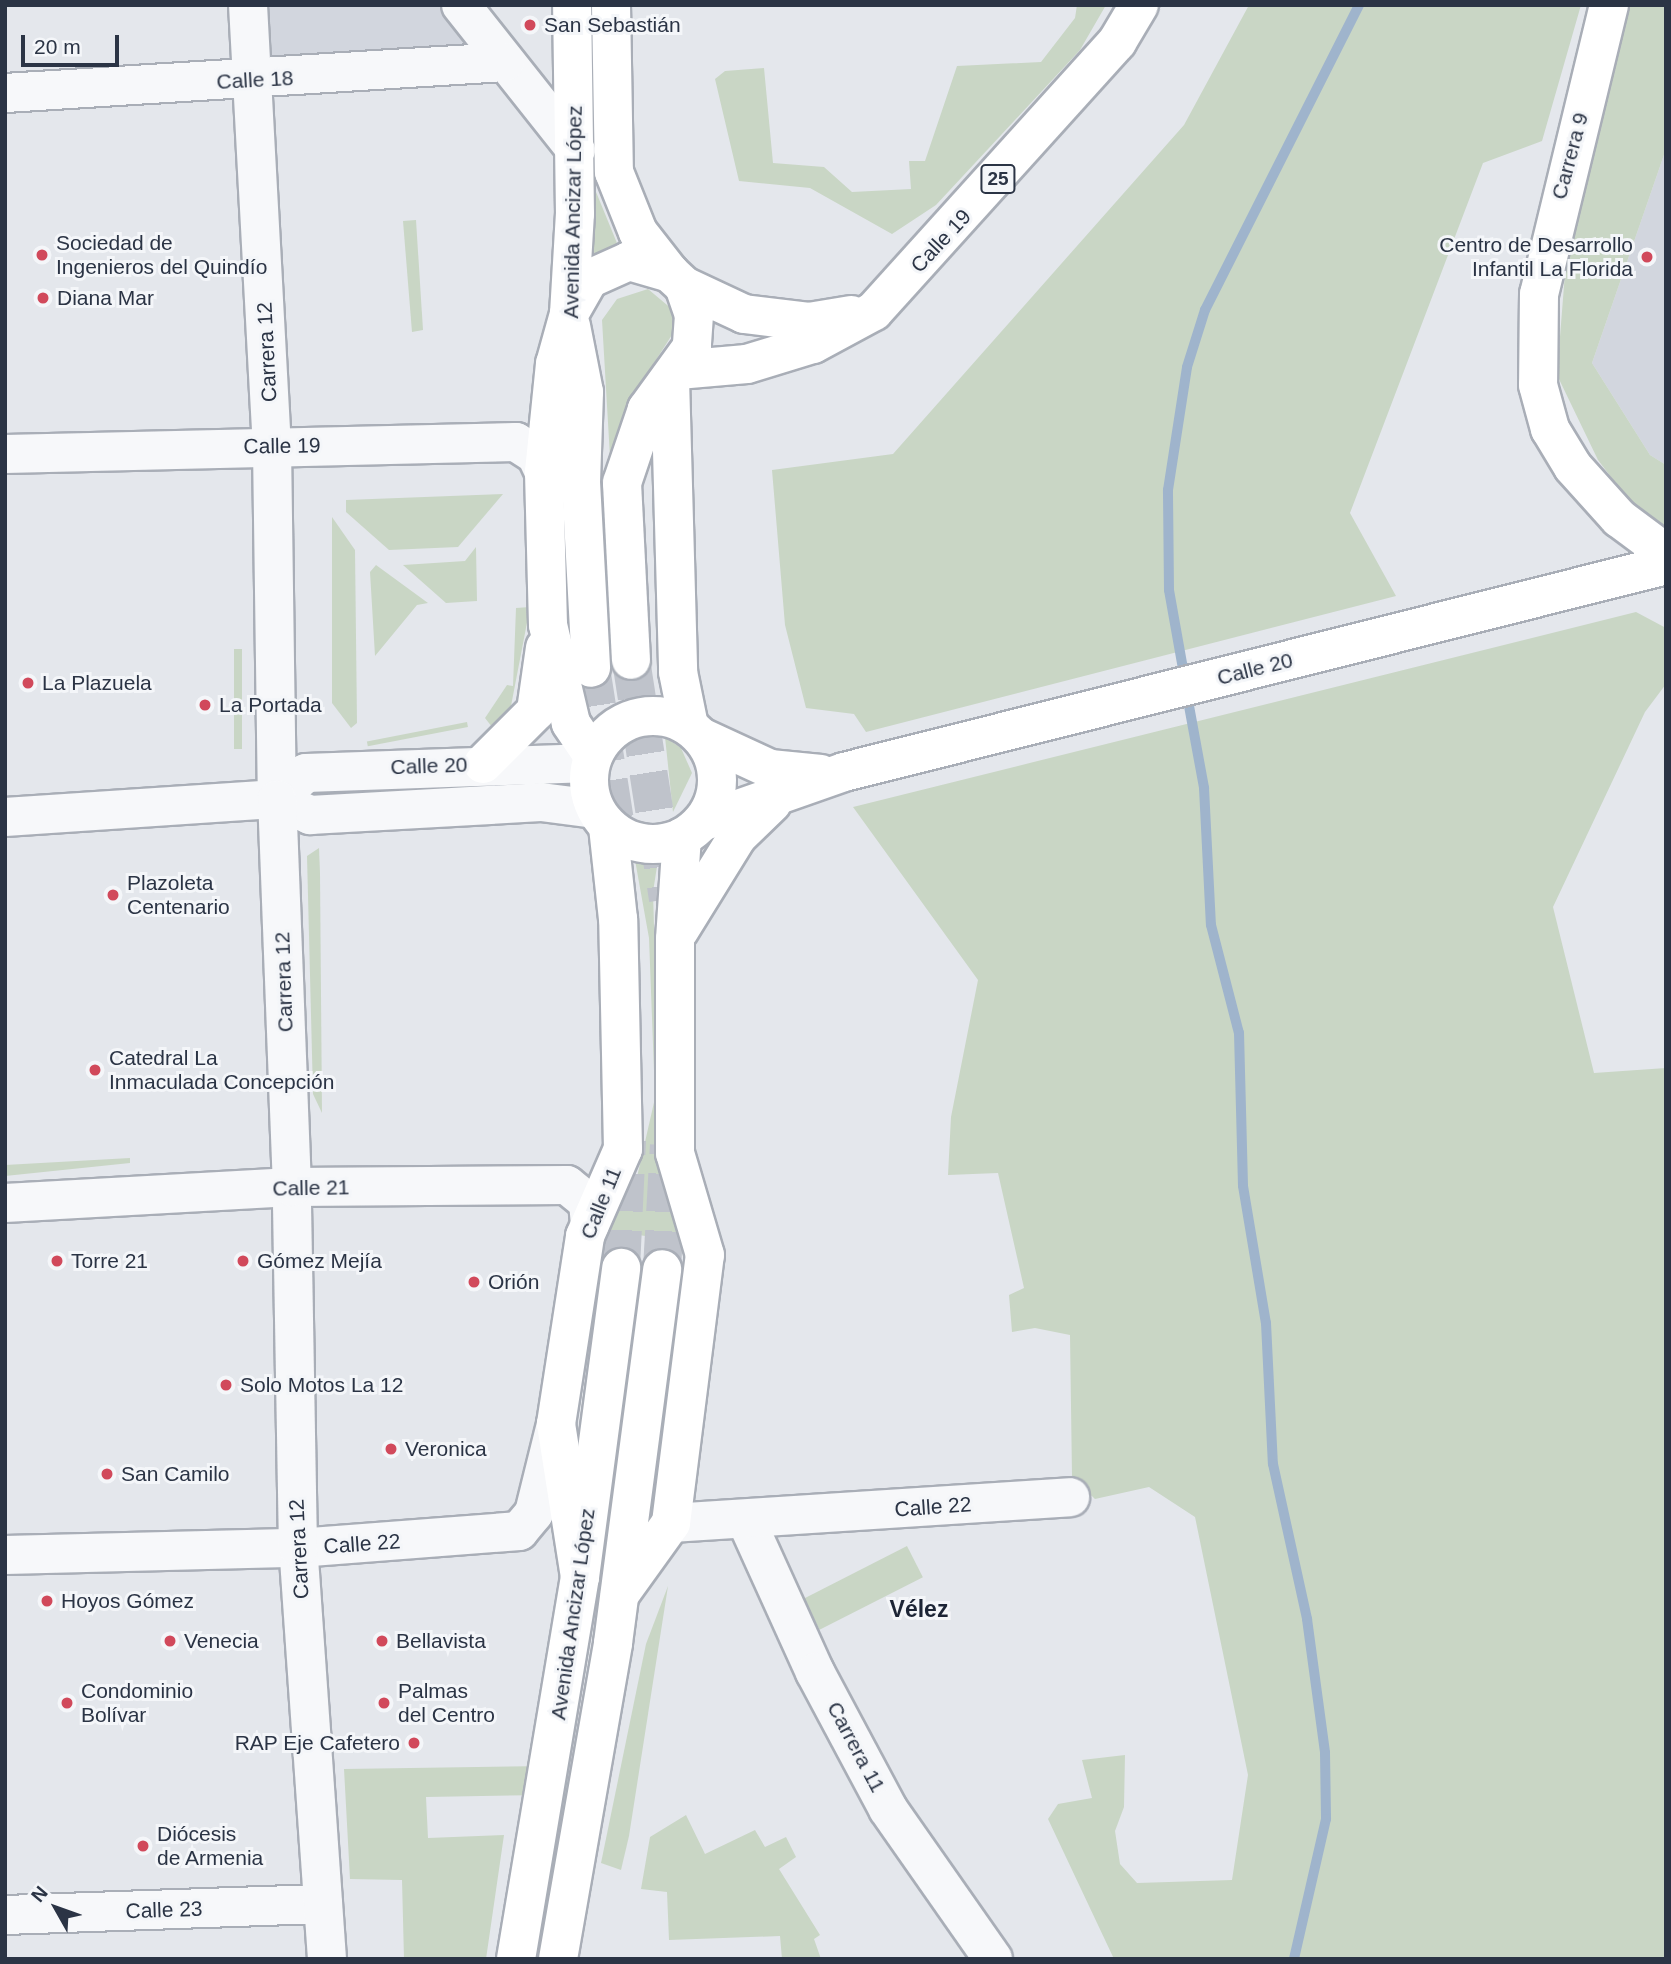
<!DOCTYPE html>
<html>
<head>
<meta charset="utf-8">
<style>
	body { margin:0 }
	#map { position:relative; width:1671px; height:1964px; overflow:hidden; background:#e4e7ec; font-family:Helvetica,sans-serif }
	div>[style] { position:absolute }
	[style*='--x'] { left:calc(var(--x)*1px); top:calc(var(--y)*1px); width:calc(var(--w)*1px); rotate:calc(var(--a)*1deg) }
	.built>* { inset:0; background:#d2d6de }
	.green>* { inset:0; background:#c9d6c5; transform-origin:0 0 }
	.stream>* { height:10px; margin:-5px; padding:0 5px; transform-origin:5px; border-radius:5px; background:#9fb4cc }
	.primary-tunnel>* { height:38px; margin-top:-19px; transform-origin:0; background:repeating-linear-gradient(90deg,#bfc3cb 0 38px,transparent 0 57px) }
	.roads { filter:drop-shadow(2px 0 #a9aeb7) drop-shadow(-2px 0 #a9aeb7) drop-shadow(0 2px #a9aeb7) drop-shadow(0 -2px #a9aeb7) }
	.minor>* { height:38px; margin:-19px; padding:0 19px; transform-origin:19px; border-radius:19px; background:#f7f8fa }
	.tertiary>* { height:38px; margin:-19px; padding:0 19px; transform-origin:19px; border-radius:19px; background:#f7f8fa }
	.secondary>* { height:38px; margin:-19px; padding:0 19px; transform-origin:19px; border-radius:19px; background:#fff }
	.primary>* { height:38px; margin:-19px; padding:0 19px; transform-origin:19px; border-radius:19px; background:#fff }
	.primary>.ring { margin:-19px; padding:0; box-sizing:content-box; background:none; border:38px solid #fff; border-radius:50% }
	.dots>* { width:19px; height:19px; translate:-50% -50%; box-sizing:border-box; border:4px solid #f4f6f9; border-radius:50% }
	span { translate:-50% -50%; white-space:nowrap; text-align:center; line-height:1.15; -webkit-text-stroke:6px #f4f6f9; paint-order:stroke }
	.shield-label span { padding:2px 5px; background:#f4f6f9; border:2px solid; border-radius:5px; -webkit-text-stroke-width:0 }
	.shield-label { font-size:19px; color:#2b3445; font-weight:700 }
	.poi-label { font-size:21px; color:#2b3445 }
	.left { translate:0 -50%; text-align:left }
	.right { translate:-100% -50%; text-align:right }
	.street-label { font-size:21px; color:#2b3445 }
	.neighbourhood-label { font-size:23px; color:#1d2536; font-weight:700 }
	.frame { position:absolute; inset:0; border:7px solid #2b3445; pointer-events:none }
	.north { position:absolute; left:21px; top:1873px; width:70px; height:70px; -webkit-text-stroke:5px #f4f6f9; paint-order:stroke; rotate:310deg; font-size:19px; font-weight:700; line-height:28px; text-align:center; color:#2b3445 }
	.north::after { content:''; display:block; margin:auto; width:24px; height:32px; background:#2b3445; clip-path:polygon(50% 0,100% 100%,50% 72%,0 100%) }
	.scale { position:absolute; left:21px; top:35px; width:98px; height:32px; box-sizing:border-box; border:4px solid #2b3445; border-top:0; padding-left:9px; font-size:21px; line-height:24px; white-space:nowrap; color:#2b3445; -webkit-text-stroke:5px #f4f6f9; paint-order:stroke }
</style>
</head>
<body>
<div id="map">
	<div class="built">
		<i style="clip-path:polygon(262px 5px,485px 5px,497px 22px,461px 47px,265px 62px)"></i>
		<i style="clip-path:polygon(1666px 149px,1666px 465px,1650px 455px,1592px 363px)"></i>
	</div>
	<div class="green">
		<i style="clip-path:polygon(589px 5px,594px 187px,619px 248px,587px 256px)"></i>
		<i style="clip-path:polygon(1077px 5px,1106px 5px,1080px 50px,936px 205px,892px 234px,810px 188px,739px 181px,715px 79px,725px 71px,764px 68px,773px 163px,824px 167px,852px 192px,911px 189px,909px 161px,925px 161px,957px 66px,1041px 62px,1075px 18px)"></i>
		<i style="clip-path:polygon(1249px 5px,1581px 5px,1542px 141px,1483px 163px,1350px 513px,1396px 596px,866px 732px,854px 714px,806px 708px,785px 625px,772px 470px,893px 454px,1184px 125px)"></i>
		<i style="clip-path:polygon(1629px 5px,1666px 5px,1666px 149px,1592px 363px,1650px 455px,1666px 465px,1666px 528px,1653px 532px,1598px 460px,1557px 375px,1565px 273px)"></i>
		<i style="clip-path:polygon(416px 220px,423px 330px,412px 332px,403px 221px)"></i>
		<i style="clip-path:polygon(648px 289px,673px 310px,677px 327px,631px 399px,610px 457px,602px 320px,617px 299px)"></i>
		<i style="clip-path:polygon(503px 494px,458px 547px,389px 550px,346px 512px,346px 500px)"></i>
		<i style="clip-path:polygon(332px 517px,355px 550px,357px 723px,351px 728px,332px 703px)"></i>
		<i style="clip-path:polygon(476px 547px,477px 601px,446px 603px,403px 565px,465px 561px)"></i>
		<i style="clip-path:polygon(376px 565px,428px 603px,417px 605px,375px 656px,370px 572px)"></i>
		<i style="clip-path:polygon(530px 607px,511px 706px,492px 727px,485px 718px,507px 685px,513px 686px,516px 608px)"></i>
		<i style="clip-path:polygon(1636px 612px,1666px 628px,1666px 684px,1645px 712px,1553px 907px,1594px 1073px,1666px 1068px,1666px 1959px,1114px 1959px,1048px 1819px,1058px 1804px,1092px 1798px,1082px 1760px,1125px 1755px,1124px 1807px,1115px 1831px,1120px 1864px,1137px 1883px,1232px 1880px,1248px 1775px,1195px 1517px,1149px 1487px,1095px 1499px,1072px 1477px,1070px 1335px,1035px 1328px,1012px 1332px,1009px 1295px,1024px 1288px,998px 1173px,948px 1175px,951px 1117px,978px 980px,853px 807px)"></i>
		<i style="left:234px;top:649px;width:8px;height:100px"></i>
		<i style="left:467px;top:722px;width:5px;height:102px;rotate:79deg"></i>
		<i style="clip-path:polygon(665px 737px,681px 748px,692px 773px,673px 812px)"></i>
		<i style="clip-path:polygon(319px 848px,320px 873px,322px 1113px,313px 1094px,307px 856px)"></i>
		<i style="clip-path:polygon(635px 860px,658px 860px,653px 892px,660px 1129px,679px 1241px,605px 1230px,637px 1177px,655px 1098px,649px 938px)"></i>
		<i style="clip-path:polygon(130px 1158px,130px 1163px,5px 1176px,5px 1165px)"></i>
		<i style="left:907px;top:1546px;width:35px;height:116px;rotate:63deg"></i>
		<i style="clip-path:polygon(668px 1586px,629px 1836px,621px 1870px,601px 1863px,646px 1644px)"></i>
		<i style="clip-path:polygon(550px 1766px,545px 1795px,426px 1797px,428px 1838px,504px 1835px,486px 1959px,404px 1959px,402px 1880px,350px 1879px,344px 1769px)"></i>
		<i style="clip-path:polygon(686px 1815px,705px 1854px,755px 1830px,765px 1847px,786px 1837px,796px 1857px,779px 1869px,820px 1935px,814px 1939px,821px 1959px,782px 1959px,780px 1936px,669px 1940px,667px 1892px,641px 1889px,650px 1837px)"></i>
	</div>
	<div class="stream">
		<i style="--x:1185;--y:680;--w:91;--a:-100.1"></i>
		<i style="--x:1169;--y:590;--w:100;--a:-90.6"></i>
		<i style="--x:1168;--y:490;--w:124;--a:-81.2"></i>
		<i style="--x:1187;--y:367;--w:60;--a:-72.5"></i>
		<i style="--x:1205;--y:310;--w:342;--a:-63.2"></i>
		<i style="--x:1187;--y:695;--w:95;--a:79.6"></i>
		<i style="--x:1204;--y:788;--w:137;--a:87.1"></i>
		<i style="--x:1211;--y:925;--w:112;--a:75.5"></i>
		<i style="--x:1239;--y:1033;--w:153;--a:88.5"></i>
		<i style="--x:1243;--y:1186;--w:139;--a:80.5"></i>
		<i style="--x:1266;--y:1323;--w:141;--a:87.2"></i>
		<i style="--x:1273;--y:1464;--w:159;--a:77.6"></i>
		<i style="--x:1307;--y:1619;--w:135;--a:82.3"></i>
		<i style="--x:1325;--y:1753;--w:66;--a:89.1"></i>
		<i style="--x:1326;--y:1819;--w:144;--a:102.9"></i>
	</div>
	<div class="primary-tunnel">
		<i style="--x:631;--y:660;--w:242;--a:81.2"></i>
		<i style="--x:591;--y:668;--w:194;--a:81.1"></i>
		<i style="--x:621;--y:1268;--w:128;--a:-87.3"></i>
		<i style="--x:662;--y:1269;--w:124;--a:-86.8"></i>
	</div>
	<div class="roads">
		<div class="minor">
			<i style="--x:248;--y:5;--w:443;--a:86.9"></i>
			<i style="--x:272;--y:447;--w:352;--a:89.2"></i>
			<i style="--x:461;--y:5;--w:185;--a:51.6"></i>
			<i style="--x:5;--y:93;--w:501;--a:-3.55"></i>
			<i style="--x:5;--y:454;--w:511;--a:-1.35"></i>
			<i style="--x:516;--y:442;--w:24;--a:33"></i>
			<i style="--x:536;--y:455;--w:19;--a:65"></i>
			<i style="--x:746;--y:1520;--w:167;--a:65.6"></i>
			<i style="--x:815;--y:1672;--w:155;--a:61.9"></i>
			<i style="--x:888;--y:1809;--w:183;--a:55"></i>
			<i style="--x:671;--y:1523;--w:400;--a:-3.7"></i>
			<i style="--x:5;--y:1555;--w:293;--a:-1.4"></i>
			<i style="--x:298;--y:1548;--w:222;--a:-4.4"></i>
			<i style="--x:519;--y:1531;--w:23;--a:-50"></i>
			<i style="--x:534;--y:1513;--w:92;--a:-76.1"></i>
			<i style="--x:5;--y:1915;--w:318;--a:-2"></i>
			<i style="--x:327;--y:1959;--w:412;--a:-94"></i>
			<i style="--x:298;--y:1548;--w:361;--a:-91"></i>
			<i style="--x:292;--y:1187;--w:275;--a:-0.4"></i>
			<i style="--x:567;--y:1185;--w:27;--a:39"></i>
			<i style="--x:588;--y:1202;--w:22;--a:85"></i>
		</div>
		<div class="tertiary">
			<i style="--x:277;--y:799;--w:39;--a:-42"></i>
			<i style="--x:306;--y:773;--w:284;--a:-2"></i>
			<i style="--x:5;--y:817;--w:273;--a:-3.8"></i>
			<i style="--x:277;--y:799;--w:37;--a:26"></i>
			<i style="--x:310;--y:815;--w:231;--a:-3.2"></i>
			<i style="--x:541;--y:802;--w:54;--a:7.4"></i>
			<i style="--x:5;--y:1203;--w:287;--a:-3.2"></i>
			<i style="--x:292;--y:1187;--w:388;--a:-92.2"></i>
		</div>
		<div class="secondary">
			<i style="--x:611;--y:5;--w:167;--a:89"></i>
			<i style="--x:614;--y:172;--w:65;--a:68.2"></i>
			<i style="--x:638;--y:232;--w:52;--a:52"></i>
			<i style="--x:569;--y:314;--w:100;--a:-86.6"></i>
			<i style="--x:575;--y:214;--w:209;--a:-90.8"></i>
		</div>
		<div class="primary">
			<i style="--x:1609;--y:5;--w:297;--a:103.6"></i>
			<i style="--x:1539;--y:294;--w:91;--a:90.6"></i>
			<i style="--x:1538;--y:385;--w:46;--a:74.7"></i>
			<i style="--x:1550;--y:429;--w:44;--a:58.8"></i>
			<i style="--x:1573;--y:467;--w:69;--a:48"></i>
			<i style="--x:1619;--y:518;--w:59;--a:36.7"></i>
			<i style="--x:684;--y:286;--w:66;--a:25"></i>
			<i style="--x:744;--y:314;--w:65;--a:7"></i>
			<i style="--x:809;--y:322;--w:43;--a:-9.5"></i>
			<i style="--x:571;--y:326;--w:67;--a:78.9"></i>
			<i style="--x:584;--y:392;--w:90;--a:91.9"></i>
			<i style="--x:581;--y:482;--w:186;--a:86.9"></i>
			<i style="--x:678;--y:370;--w:69;--a:-5"></i>
			<i style="--x:747;--y:364;--w:69;--a:-16.9"></i>
			<i style="--x:813;--y:344;--w:69;--a:-28.4"></i>
			<i style="--x:874;--y:311;--w:363;--a:-47.9"></i>
			<i style="--x:1117;--y:42;--w:43;--a:-59.3"></i>
			<i style="--x:670;--y:379;--w:293;--a:88.4"></i>
			<i style="--x:678;--y:672;--w:55;--a:78.5"></i>
			<i class="ring" style="left:589px;top:716px;width:90px;height:90px"></i>
			<i style="--x:703;--y:738;--w:74;--a:24.8"></i>
			<i style="--x:770;--y:769;--w:51;--a:5.6"></i>
			<i style="--x:593;--y:756;--w:40;--a:-124"></i>
			<i style="--x:571;--y:723;--w:101;--a:-103.2"></i>
			<i style="--x:548;--y:625;--w:153;--a:-91.5"></i>
			<i style="--x:544;--y:472;--w:109;--a:-84.2"></i>
			<i style="--x:555;--y:364;--w:52;--a:-74.4"></i>
			<i style="--x:569;--y:314;--w:40;--a:-60.3"></i>
			<i style="--x:589;--y:279;--w:44;--a:-24.2"></i>
			<i style="--x:629;--y:261;--w:43;--a:16.3"></i>
			<i style="--x:670;--y:273;--w:19;--a:43"></i>
			<i style="--x:684;--y:286;--w:31;--a:71"></i>
			<i style="--x:694;--y:315;--w:32;--a:94"></i>
			<i style="--x:692;--y:347;--w:77;--a:126"></i>
			<i style="--x:647;--y:409;--w:78;--a:108.7"></i>
			<i style="--x:622;--y:483;--w:177;--a:87.1"></i>
			<i style="--x:483;--y:764;--w:75;--a:-45"></i>
			<i style="--x:536;--y:711;--w:64;--a:-81.9"></i>
			<i style="--x:704;--y:821;--w:148;--a:-19.3"></i>
			<i style="--x:844;--y:772;--w:848;--a:-14.13"></i>
			<i style="--x:679;--y:931;--w:110;--a:-58.3"></i>
			<i style="--x:737;--y:837;--w:49;--a:-44.2"></i>
			<i style="--x:580;--y:1577;--w:155;--a:-98.9"></i>
			<i style="--x:556;--y:1424;--w:190;--a:-81.2"></i>
			<i style="--x:585;--y:1236;--w:95;--a:-66.4"></i>
			<i style="--x:623;--y:1149;--w:230;--a:-91.2"></i>
			<i style="--x:618;--y:919;--w:93;--a:-96.2"></i>
			<i style="--x:620;--y:1594;--w:87;--a:-54.3"></i>
			<i style="--x:671;--y:1523;--w:270;--a:-82.8"></i>
			<i style="--x:705;--y:1255;--w:106;--a:-106.4"></i>
			<i style="--x:675;--y:1153;--w:214;--a:-90"></i>
			<i style="--x:675;--y:939;--w:102;--a:-86.1"></i>
			<i style="--x:516;--y:1959;--w:387;--a:-80.5"></i>
			<i style="--x:580;--y:1577;--w:312;--a:-82.4"></i>
			<i style="--x:558;--y:1959;--w:321;--a:-80.1"></i>
			<i style="--x:613;--y:1643;--w:377;--a:-82.5"></i>
		</div>
	</div>
	<div class="dots">
		<i style="left:530px;top:25px;background:#d1495b"></i>
		<i style="left:42px;top:255px;background:#d1495b"></i>
		<i style="left:1647px;top:257px;background:#d1495b"></i>
		<i style="left:43px;top:298px;background:#d1495b"></i>
		<i style="left:28px;top:683px;background:#d1495b"></i>
		<i style="left:205px;top:705px;background:#d1495b"></i>
		<i style="left:113px;top:895px;background:#d1495b"></i>
		<i style="left:95px;top:1070px;background:#d1495b"></i>
		<i style="left:57px;top:1261px;background:#d1495b"></i>
		<i style="left:243px;top:1261px;background:#d1495b"></i>
		<i style="left:474px;top:1282px;background:#d1495b"></i>
		<i style="left:226px;top:1385px;background:#d1495b"></i>
		<i style="left:391px;top:1449px;background:#d1495b"></i>
		<i style="left:107px;top:1474px;background:#d1495b"></i>
		<i style="left:47px;top:1601px;background:#d1495b"></i>
		<i style="left:170px;top:1641px;background:#d1495b"></i>
		<i style="left:382px;top:1641px;background:#d1495b"></i>
		<i style="left:67px;top:1703px;background:#d1495b"></i>
		<i style="left:384px;top:1703px;background:#d1495b"></i>
		<i style="left:414px;top:1743px;background:#d1495b"></i>
		<i style="left:143px;top:1846px;background:#d1495b"></i>
	</div>
	<div class="shield-label">
		<span style="left:998px;top:179px">25</span>
	</div>
	<div class="poi-label">
		<span class="left" style="left:544px;top:25px">San Sebastián</span>
		<span class="left" style="left:56px;top:255px">Sociedad de<br>Ingenieros del Quindío</span>
		<span class="right" style="left:1633px;top:257px">Centro de Desarrollo<br>Infantil La Florida</span>
		<span class="left" style="left:57px;top:298px">Diana Mar</span>
		<span class="left" style="left:42px;top:683px">La Plazuela</span>
		<span class="left" style="left:219px;top:705px">La Portada</span>
		<span class="left" style="left:127px;top:895px">Plazoleta<br>Centenario</span>
		<span class="left" style="left:109px;top:1070px">Catedral La<br>Inmaculada Concepción</span>
		<span class="left" style="left:71px;top:1261px">Torre 21</span>
		<span class="left" style="left:257px;top:1261px">Gómez Mejía</span>
		<span class="left" style="left:488px;top:1282px">Orión</span>
		<span class="left" style="left:240px;top:1385px">Solo Motos La 12</span>
		<span class="left" style="left:405px;top:1449px">Veronica</span>
		<span class="left" style="left:121px;top:1474px">San Camilo</span>
		<span class="left" style="left:61px;top:1601px">Hoyos Gómez</span>
		<span class="left" style="left:184px;top:1641px">Venecia</span>
		<span class="left" style="left:396px;top:1641px">Bellavista</span>
		<span class="left" style="left:81px;top:1703px">Condominio<br>Bolívar</span>
		<span class="left" style="left:398px;top:1703px">Palmas<br>del Centro</span>
		<span class="right" style="left:400px;top:1743px">RAP Eje Cafetero</span>
		<span class="left" style="left:157px;top:1846px">Diócesis<br>de Armenia</span>
	</div>
	<div class="street-label">
		<span style="left:255px;top:80px;rotate:-3deg">Calle 18</span>
		<span style="left:1570px;top:156px;rotate:-75deg">Carrera 9</span>
		<span style="left:573px;top:212px;rotate:-89deg">Avenida Ancizar López</span>
		<span style="left:941px;top:241px;rotate:-47deg">Calle 19</span>
		<span style="left:267px;top:352px;rotate:-93deg">Carrera 12</span>
		<span style="left:282px;top:446px;rotate:-1deg">Calle 19</span>
		<span style="left:1255px;top:669px;rotate:-14deg">Calle 20</span>
		<span style="left:429px;top:766px;rotate:-2deg">Calle 20</span>
		<span style="left:284px;top:982px;rotate:-92deg">Carrera 12</span>
		<span style="left:311px;top:1188px;rotate:-1deg">Calle 21</span>
		<span style="left:601px;top:1203px;rotate:-68deg">Calle 11</span>
		<span style="left:933px;top:1507px;rotate:-4deg">Calle 22</span>
		<span style="left:362px;top:1544px;rotate:-4deg">Calle 22</span>
		<span style="left:299px;top:1549px;rotate:-93deg">Carrera 12</span>
		<span style="left:573px;top:1614px;rotate:-82deg">Avenida Ancizar López</span>
		<span style="left:856px;top:1747px;rotate:62deg">Carrera 11</span>
		<span style="left:164px;top:1910px;rotate:-2deg">Calle 23</span>
	</div>
	<div class="neighbourhood-label">
		<span style="left:919px;top:1609px">Vélez</span>
	</div>
	<div class="frame"></div>
	<div class="north">N</div>
	<div class="scale">20 m</div>
</div>
</body>
</html>
